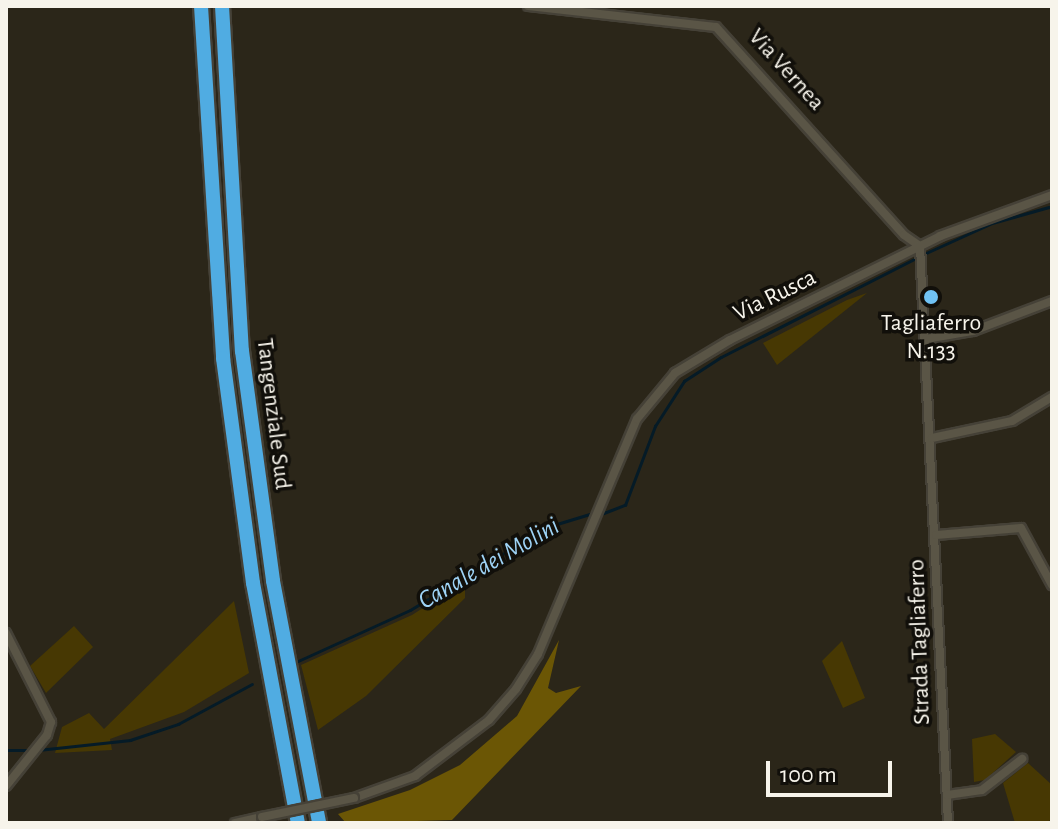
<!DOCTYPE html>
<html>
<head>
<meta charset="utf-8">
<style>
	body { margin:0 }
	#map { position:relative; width:1058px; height:829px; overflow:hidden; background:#2b2619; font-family:"Alegreya Sans",sans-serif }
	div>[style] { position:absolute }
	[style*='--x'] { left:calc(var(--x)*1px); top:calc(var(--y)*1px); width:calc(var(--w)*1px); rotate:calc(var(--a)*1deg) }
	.green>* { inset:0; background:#473803 }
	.forest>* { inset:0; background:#6b5605 }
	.stream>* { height:3px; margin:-1.5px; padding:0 1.5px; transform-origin:1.5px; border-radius:1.5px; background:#051b27 }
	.roads { filter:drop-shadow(2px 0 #454137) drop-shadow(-2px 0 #454137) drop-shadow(0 2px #454137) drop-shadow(0 -2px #454137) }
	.street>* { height:8px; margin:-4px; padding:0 4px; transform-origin:4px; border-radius:4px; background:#5a5546 }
	.highway>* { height:14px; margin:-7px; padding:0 7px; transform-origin:7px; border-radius:7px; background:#50ace2 }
	.bridges { filter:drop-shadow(2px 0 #454137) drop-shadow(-2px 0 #454137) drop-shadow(0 2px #454137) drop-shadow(0 -2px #454137) }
	.street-bridge>* { height:8px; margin:-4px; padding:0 4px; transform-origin:4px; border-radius:4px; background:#5a5546 }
	.dots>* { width:22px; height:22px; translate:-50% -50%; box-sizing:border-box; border:4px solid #110f0a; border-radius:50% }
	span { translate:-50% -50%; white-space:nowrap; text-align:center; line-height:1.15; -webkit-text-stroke:7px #110f0a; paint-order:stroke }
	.street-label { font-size:24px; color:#f7f4eb }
	.poi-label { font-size:24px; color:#f7f4eb }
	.water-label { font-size:26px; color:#9ed3f6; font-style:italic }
	.frame { position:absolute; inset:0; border:8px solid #f7f4eb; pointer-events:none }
	.scale { position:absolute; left:766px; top:761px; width:126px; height:36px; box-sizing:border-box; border:4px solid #f7f4eb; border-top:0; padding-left:10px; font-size:24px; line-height:28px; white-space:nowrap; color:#f7f4eb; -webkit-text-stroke:6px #110f0a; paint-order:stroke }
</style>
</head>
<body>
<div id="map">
	<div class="green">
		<i style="clip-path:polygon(867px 293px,777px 365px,763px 343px,847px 300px)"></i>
		<i style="clip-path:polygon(465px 581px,465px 598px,366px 696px,318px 730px,301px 665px,412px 615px)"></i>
		<i style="clip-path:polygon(234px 601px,249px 673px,184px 712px,110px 739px,112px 750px,55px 753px,62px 727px,89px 713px,104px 729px)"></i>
		<i style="clip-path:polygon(74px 626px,93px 647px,46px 693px,30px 666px)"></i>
		<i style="clip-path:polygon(842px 641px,865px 698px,843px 708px,822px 661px)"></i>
		<i style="clip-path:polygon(995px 734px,1016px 752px,985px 780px,974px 782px,972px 739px)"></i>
		<i style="clip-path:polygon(1028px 763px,1052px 785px,1052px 818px,1047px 823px,1015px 823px,1003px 783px)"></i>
	</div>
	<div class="forest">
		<i style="clip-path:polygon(559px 640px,548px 688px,556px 693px,581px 686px,452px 820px,346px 823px,338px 814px,410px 790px,460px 765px,517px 716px)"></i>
	</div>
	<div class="stream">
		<i style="--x:926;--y:253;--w:72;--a:-24.4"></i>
		<i style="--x:992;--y:223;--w:59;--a:-15.7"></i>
		<i style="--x:601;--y:514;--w:26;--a:-21"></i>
		<i style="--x:625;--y:505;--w:85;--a:-69.2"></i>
		<i style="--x:655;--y:426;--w:54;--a:-57.2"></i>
		<i style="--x:684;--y:381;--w:44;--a:-33"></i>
		<i style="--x:721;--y:357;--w:216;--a:-26.9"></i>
		<i style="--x:298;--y:661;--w:123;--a:-24.5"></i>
		<i style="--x:410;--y:610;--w:160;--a:-31.2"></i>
		<i style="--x:547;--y:527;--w:48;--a:-16.9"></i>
		<i style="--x:6;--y:750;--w:24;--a:0"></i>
		<i style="--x:38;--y:750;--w:93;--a:-6.2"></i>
		<i style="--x:130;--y:740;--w:51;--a:-18.4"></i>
		<i style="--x:178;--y:724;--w:84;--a:-28.4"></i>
	</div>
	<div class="roads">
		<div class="street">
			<i style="--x:528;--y:6;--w:189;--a:6.4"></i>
			<i style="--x:716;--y:27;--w:280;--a:47.9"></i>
			<i style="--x:904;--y:235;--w:19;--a:35"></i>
			<i style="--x:920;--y:246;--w:578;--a:87.22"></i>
			<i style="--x:926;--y:339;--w:48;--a:-9.7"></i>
			<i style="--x:973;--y:331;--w:85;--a:-20.8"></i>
			<i style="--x:932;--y:438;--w:82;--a:-12"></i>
			<i style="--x:1012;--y:421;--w:47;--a:-31"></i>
			<i style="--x:936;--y:535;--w:85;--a:-4.7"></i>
			<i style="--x:1021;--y:528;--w:65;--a:61.5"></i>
			<i style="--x:6;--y:633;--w:100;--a:63.2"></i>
			<i style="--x:51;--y:722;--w:14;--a:107"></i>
			<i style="--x:47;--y:735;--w:65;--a:128.8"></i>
			<i style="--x:947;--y:795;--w:35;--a:-8"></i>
			<i style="--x:982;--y:790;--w:51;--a:-37.8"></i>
			<i style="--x:354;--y:798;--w:65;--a:-19.8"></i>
			<i style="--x:415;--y:776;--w:93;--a:-37.1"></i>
			<i style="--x:489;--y:720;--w:41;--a:-48.9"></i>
			<i style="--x:516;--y:689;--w:41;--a:-57.8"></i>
			<i style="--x:538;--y:654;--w:255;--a:-67.2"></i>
			<i style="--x:637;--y:419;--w:60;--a:-50.4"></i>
			<i style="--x:675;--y:373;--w:64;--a:-31"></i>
			<i style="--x:730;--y:340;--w:234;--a:-26.3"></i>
			<i style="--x:940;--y:236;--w:119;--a:-20.1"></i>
			<i style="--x:235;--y:823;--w:28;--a:-13"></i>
		</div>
		<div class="highway">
			<i style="--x:201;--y:6;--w:353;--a:86.4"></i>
			<i style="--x:223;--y:358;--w:227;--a:82.4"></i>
			<i style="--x:253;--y:583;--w:244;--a:79.4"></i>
			<i style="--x:222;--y:6;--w:346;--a:86.7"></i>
			<i style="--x:242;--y:351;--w:232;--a:82.3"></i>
			<i style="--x:273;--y:581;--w:246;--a:79.2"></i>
		</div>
	</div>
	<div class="bridges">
		<div class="street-bridge">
			<i style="--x:262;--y:817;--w:94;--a:-11.7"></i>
		</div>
	</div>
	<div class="dots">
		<i style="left:931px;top:297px;background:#70c2f4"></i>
	</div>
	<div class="street-label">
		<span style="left:786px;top:70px;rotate:48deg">Via Vernea</span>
		<span style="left:775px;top:296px;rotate:-26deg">Via Rusca</span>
		<span style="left:273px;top:414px;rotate:83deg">Tangenziale Sud</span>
		<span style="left:920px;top:642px;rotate:-92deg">Strada Tagliaferro</span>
	</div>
	<div class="poi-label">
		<span style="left:931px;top:338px">Tagliaferro<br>N.133</span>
	</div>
	<div class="water-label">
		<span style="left:489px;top:564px;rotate:-30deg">Canale dei Molini</span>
	</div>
	<div class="frame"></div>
	<div class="scale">100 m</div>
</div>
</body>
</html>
